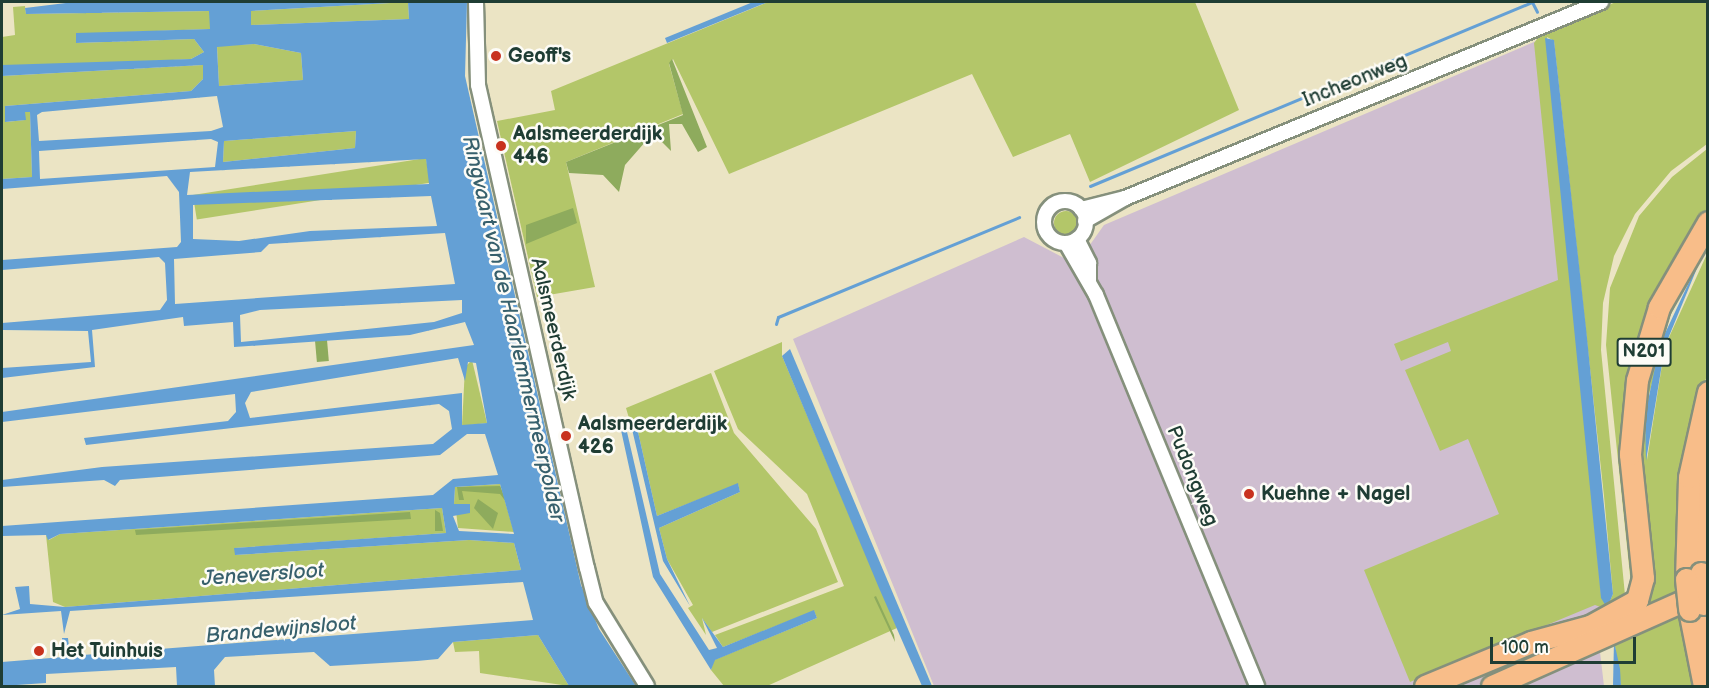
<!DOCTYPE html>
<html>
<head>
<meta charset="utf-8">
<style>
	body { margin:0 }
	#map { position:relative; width:1709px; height:688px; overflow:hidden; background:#ebe4c4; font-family:"Balsamiq Sans",sans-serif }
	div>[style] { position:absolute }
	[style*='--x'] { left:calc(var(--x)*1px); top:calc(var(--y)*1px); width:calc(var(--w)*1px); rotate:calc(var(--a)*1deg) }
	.industrial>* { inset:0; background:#cfbed0 }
	.green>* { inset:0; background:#b3c669; transform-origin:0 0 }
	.round { border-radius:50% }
	.forest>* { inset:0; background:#8eab5d; transform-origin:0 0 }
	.water>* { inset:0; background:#64a0d5 }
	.stream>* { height:3px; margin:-1.5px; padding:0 1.5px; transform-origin:1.5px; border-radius:1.5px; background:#64a0d5 }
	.roads { filter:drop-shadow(2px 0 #85907c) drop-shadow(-2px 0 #85907c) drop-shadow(0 2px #85907c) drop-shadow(0 -2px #85907c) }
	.minor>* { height:14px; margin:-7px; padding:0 7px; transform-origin:7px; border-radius:7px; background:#fff }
	.minor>.ring { margin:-7px; padding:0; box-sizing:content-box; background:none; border:14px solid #fff; border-radius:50% }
	.highway>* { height:21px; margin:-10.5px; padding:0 10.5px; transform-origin:10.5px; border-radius:10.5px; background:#f8bd89 }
	.bridges { filter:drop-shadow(2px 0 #85907c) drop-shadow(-2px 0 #85907c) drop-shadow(0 2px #85907c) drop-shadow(0 -2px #85907c) }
	.highway-bridge>* { height:21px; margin:-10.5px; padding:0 10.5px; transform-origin:10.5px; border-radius:10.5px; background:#f8bd89 }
	.dots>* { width:16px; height:16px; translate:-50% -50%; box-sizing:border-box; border:3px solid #fdfcf7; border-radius:50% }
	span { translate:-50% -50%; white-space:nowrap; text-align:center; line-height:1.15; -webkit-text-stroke:5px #fdfcf7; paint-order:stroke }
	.shield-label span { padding:2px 4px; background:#fdfcf7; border:2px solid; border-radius:4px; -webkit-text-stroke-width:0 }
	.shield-label { font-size:18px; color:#1f3d34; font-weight:700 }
	.poi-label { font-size:20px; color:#1f3d34; font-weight:700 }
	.left { translate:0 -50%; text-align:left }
	.street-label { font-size:20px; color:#1f3d34 }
	.water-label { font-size:21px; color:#37606c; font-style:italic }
	.frame { position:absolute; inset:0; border:3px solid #1f3d34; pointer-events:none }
	.scale { position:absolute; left:1490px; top:637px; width:146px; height:27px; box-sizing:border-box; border:3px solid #1f3d34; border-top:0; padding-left:8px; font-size:18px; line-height:21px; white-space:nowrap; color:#1f3d34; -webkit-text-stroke:4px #fdfcf7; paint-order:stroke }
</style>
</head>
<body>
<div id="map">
	<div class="industrial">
		<i style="clip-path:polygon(1541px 39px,1606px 599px,1600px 652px,1604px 686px,934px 686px,793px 339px,1024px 237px,1064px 258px,1087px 249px,1104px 225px)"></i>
	</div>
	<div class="green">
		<i style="clip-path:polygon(408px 2px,409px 19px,251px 25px,251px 11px)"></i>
		<i style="clip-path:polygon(768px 2px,1195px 2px,1239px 110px,1090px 182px,1070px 134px,1013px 157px,972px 74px,729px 174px,673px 59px,669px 64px,683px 114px,566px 162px,595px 287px,537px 297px,497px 121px,555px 110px,551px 91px)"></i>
		<i style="clip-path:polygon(evenodd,1616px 2px,1707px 2px,1707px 144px,1671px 171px,1635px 214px,1614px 256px,1603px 303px,1601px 350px,1625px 595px,1606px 609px,1595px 605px,1410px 682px,1364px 570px,1499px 514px,1468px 439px,1440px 451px,1405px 370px,1451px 351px,1448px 342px,1401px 361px,1394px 344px,1558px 280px,1534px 43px,1543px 31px,1616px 2px,1547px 37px,1554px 41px,1604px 496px,1613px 594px,1607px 607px,1601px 594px,1547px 37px)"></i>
		<i style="clip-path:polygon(25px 6px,26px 14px,210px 11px,210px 29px,76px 34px,76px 43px,194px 39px,204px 52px,191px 59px,2px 69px,2px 37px,15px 35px,13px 7px)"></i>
		<i style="clip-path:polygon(254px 44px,301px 53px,303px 80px,219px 86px,217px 46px)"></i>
		<i style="clip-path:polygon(203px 65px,203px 79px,191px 91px,5px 106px,6px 122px,25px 120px,25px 112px,30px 111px,32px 177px,2px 179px,2px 76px)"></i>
		<i style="clip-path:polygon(356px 131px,355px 148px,223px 162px,224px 141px)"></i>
		<i style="clip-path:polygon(1707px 149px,1707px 217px,1637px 366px,1639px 578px,1625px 604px,1631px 585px,1606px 345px,1610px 288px,1639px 216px,1672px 177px)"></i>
		<i style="left:426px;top:158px;width:25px;height:236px;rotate:81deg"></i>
		<i class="round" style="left:1054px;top:211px;width:24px;height:24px"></i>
		<i style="clip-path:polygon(1707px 227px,1707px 244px,1670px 316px,1647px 402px,1647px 460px,1665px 346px,1707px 254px,1707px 375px,1699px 402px,1707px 587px,1628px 613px,1634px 609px,1645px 359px)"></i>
		<i style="clip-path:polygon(782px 342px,782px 356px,897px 628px,767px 686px,724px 686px,711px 670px,714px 660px,817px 618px,814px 611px,723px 647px,715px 635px,844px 586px,807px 494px,738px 429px,714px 371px)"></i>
		<i style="clip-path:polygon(472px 360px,487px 423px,462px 426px,465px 367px)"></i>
		<i style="clip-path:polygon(711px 373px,734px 433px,816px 529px,838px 582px,712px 632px,702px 618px,706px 635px,688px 608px,693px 605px,667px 559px,659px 528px,740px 492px,738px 484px,657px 516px,636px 423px,631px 425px,626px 408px)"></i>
		<i style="clip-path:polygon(500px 484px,514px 532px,458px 528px,456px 511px,470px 513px,454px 504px,455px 487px)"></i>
		<i style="clip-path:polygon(442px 508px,446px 533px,235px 548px,235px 555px,469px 540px,514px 543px,521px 570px,65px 607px,53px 602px,46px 535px,49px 540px,60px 534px)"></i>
		<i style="clip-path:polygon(1707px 602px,1699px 686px,1621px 686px,1614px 640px)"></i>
		<i style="clip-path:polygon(538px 635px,569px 686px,480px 673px,479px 651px,455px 652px,453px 642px)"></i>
	</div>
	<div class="forest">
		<i style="clip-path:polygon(672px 59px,707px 147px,698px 152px,682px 124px,669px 124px,671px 151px,653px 133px,625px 165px,619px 192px,603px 175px,569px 173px,566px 162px,683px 115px,669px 63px)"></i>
		<i style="clip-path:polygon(573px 208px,577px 223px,526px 244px,526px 225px)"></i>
		<i style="left:327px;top:340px;width:21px;height:12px;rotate:85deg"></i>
		<i style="clip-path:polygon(500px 486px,507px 503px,500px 494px,462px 491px,464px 500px,459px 500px,457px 487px)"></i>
		<i style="clip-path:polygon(478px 499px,498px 513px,493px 529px,474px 508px)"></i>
		<i style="clip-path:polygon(435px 510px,440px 513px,443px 531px,435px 531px)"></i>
		<i style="clip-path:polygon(410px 512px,411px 519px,136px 535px,135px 530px)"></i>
		<i style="clip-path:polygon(876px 596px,894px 635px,895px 642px,874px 597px)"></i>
	</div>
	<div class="water">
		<i style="clip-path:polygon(evenodd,74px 2px,467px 2px,465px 76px,581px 585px,599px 629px,636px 686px,569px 686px,538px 635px,453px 642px,438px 659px,417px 661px,330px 666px,314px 652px,225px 657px,214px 670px,215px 686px,177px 686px,176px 667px,46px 674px,46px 683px,2px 686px,2px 662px,63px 657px,62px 638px,68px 638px,70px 656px,533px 620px,523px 582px,70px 611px,64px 634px,61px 611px,2px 615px,20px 609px,15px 587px,29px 586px,30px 604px,65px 607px,521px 570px,514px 543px,469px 540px,235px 555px,234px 548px,446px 533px,442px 508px,60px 534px,48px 540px,46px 535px,2px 536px,2px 526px,433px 495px,453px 479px,498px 475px,485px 434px,467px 434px,440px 455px,120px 480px,115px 486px,104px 480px,2px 487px,2px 480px,102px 467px,433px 444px,452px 429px,449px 411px,439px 404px,86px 445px,84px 438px,228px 421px,236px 412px,235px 394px,2px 422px,2px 412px,474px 345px,465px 322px,410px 335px,234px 347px,233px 322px,184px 326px,183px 317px,92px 330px,95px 367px,2px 378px,2px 368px,91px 362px,88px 331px,2px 330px,2px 323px,160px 310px,167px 300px,165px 263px,159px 257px,2px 270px,2px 260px,177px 247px,181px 242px,179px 192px,167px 176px,2px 189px,2px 179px,32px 177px,30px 112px,25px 112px,26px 120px,5px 122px,5px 106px,191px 91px,203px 79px,203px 65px,2px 76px,2px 65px,191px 59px,204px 52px,194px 39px,76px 43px,76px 33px,210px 29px,209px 11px,26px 14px,25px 8px,74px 2px,408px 2px,409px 19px,251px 25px,251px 11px,408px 2px,74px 2px,254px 44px,301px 53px,303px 80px,219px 86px,217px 47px,254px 44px,74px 2px,217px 96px,223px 127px,211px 131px,39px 141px,37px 115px,42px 112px,217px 96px,74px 2px,356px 131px,355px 148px,223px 162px,224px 141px,356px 131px,74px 2px,211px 139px,218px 142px,215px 167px,40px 179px,39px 151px,211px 139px,74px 2px,426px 159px,429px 184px,187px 195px,190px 172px,426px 159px,74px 2px,431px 196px,437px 226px,310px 231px,239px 241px,193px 239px,193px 205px,431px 196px,74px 2px,445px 233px,455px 284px,175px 304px,174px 259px,261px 252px,269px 244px,445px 233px,74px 2px,462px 300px,462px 313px,434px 322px,241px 342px,240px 315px,260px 310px,462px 300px,74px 2px,458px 358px,465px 381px,468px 362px,476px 363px,487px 423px,462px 425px,462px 393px,250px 418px,245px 403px,251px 392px,458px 358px,74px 2px,500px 484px,514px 534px,459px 531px,453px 516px,470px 513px,470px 504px,454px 504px,455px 487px,500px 484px)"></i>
		<i style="clip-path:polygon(753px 2px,768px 2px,667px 43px,665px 38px)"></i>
		<i style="clip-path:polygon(1545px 38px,1554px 40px,1586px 328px,1613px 594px,1607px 608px,1601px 598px)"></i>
		<i style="clip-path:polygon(1707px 244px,1665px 346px,1646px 461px,1645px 415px,1660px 344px)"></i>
		<i style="clip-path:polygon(790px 349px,932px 686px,922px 686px,879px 588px,782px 356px)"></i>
		<i style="clip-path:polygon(624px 419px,660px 574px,709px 650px,717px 648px,702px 618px,723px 647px,814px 610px,817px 618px,715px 660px,711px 670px,653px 577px,619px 421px)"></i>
		<i style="clip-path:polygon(636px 423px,657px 516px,738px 483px,740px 492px,659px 528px,667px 559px,690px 606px,663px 561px,631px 425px)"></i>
		<i style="clip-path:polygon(1614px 641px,1620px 669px,1621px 686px,1613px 686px)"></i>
	</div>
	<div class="stream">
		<i style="--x:1532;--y:2;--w:11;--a:63"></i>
		<i style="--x:1090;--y:186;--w:479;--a:-22.6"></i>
		<i style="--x:776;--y:324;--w:7;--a:-74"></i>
		<i style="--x:778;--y:317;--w:261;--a:-22.5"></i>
	</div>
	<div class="roads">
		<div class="minor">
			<i style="--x:476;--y:2;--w:83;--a:88.6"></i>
			<i style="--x:478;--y:85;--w:495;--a:77.3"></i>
			<i style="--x:587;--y:568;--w:36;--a:76"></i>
			<i style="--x:596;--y:603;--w:97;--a:58.4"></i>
			<i class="ring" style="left:1044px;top:201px;width:28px;height:28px"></i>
			<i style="--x:1081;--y:209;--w:45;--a:-14"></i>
			<i style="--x:1125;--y:198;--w:515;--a:-22.38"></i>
			<i style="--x:1085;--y:221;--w:46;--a:-29.9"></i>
			<i style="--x:1077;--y:239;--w:27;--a:63"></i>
			<i style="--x:1089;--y:263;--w:18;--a:90"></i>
			<i style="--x:1066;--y:243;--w:60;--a:60"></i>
			<i style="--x:1096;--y:295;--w:423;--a:67.6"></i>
		</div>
		<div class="highway">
			<i style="--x:1701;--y:573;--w:117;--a:-86.6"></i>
			<i style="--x:1686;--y:579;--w:102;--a:-88.3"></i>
			<i style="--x:1689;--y:477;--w:87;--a:-77.4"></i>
			<i style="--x:1703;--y:604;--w:28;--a:80"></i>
			<i style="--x:1689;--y:610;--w:77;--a:78.8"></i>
			<i style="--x:1425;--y:686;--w:115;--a:-22.5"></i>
			<i style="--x:1531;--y:642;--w:61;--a:-15.2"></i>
			<i style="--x:1590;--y:626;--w:54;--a:-29"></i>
			<i style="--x:1637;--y:600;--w:23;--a:-75"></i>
			<i style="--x:1643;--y:578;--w:125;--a:-96"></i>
			<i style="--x:1630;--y:454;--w:74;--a:-84.6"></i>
			<i style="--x:1637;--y:380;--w:76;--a:-73.2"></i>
			<i style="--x:1659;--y:307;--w:98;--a:-60"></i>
			<i style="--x:1492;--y:686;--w:233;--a:-24"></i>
		</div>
	</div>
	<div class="bridges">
		<div class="highway-bridge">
			<i style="--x:1701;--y:573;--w:31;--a:86"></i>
			<i style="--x:1686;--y:579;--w:31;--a:84"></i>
		</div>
	</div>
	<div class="dots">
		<i style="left:496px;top:56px;background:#c8321e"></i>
		<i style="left:501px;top:146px;background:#c8321e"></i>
		<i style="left:566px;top:436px;background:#c8321e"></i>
		<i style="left:1249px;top:494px;background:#c8321e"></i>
		<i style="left:39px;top:651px;background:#c8321e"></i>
	</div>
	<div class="shield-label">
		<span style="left:1644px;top:352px">N201</span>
	</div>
	<div class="poi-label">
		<span class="left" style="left:508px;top:56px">Geoff's</span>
		<span class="left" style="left:513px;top:146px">Aalsmeerderdijk<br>446</span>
		<span class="left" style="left:578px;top:436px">Aalsmeerderdijk<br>426</span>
		<span class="left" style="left:1261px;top:494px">Kuehne + Nagel</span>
		<span class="left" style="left:51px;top:651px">Het Tuinhuis</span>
	</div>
	<div class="street-label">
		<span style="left:1355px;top:81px;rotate:-22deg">Incheonweg</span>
		<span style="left:553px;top:329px;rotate:77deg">Aalsmeerderdijk</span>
		<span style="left:1192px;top:476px;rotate:68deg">Pudongweg</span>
	</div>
	<div class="water-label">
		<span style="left:513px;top:329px;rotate:77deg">Ringvaart van de Haarlemmermeerpolder</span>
		<span style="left:263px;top:575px;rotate:-4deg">Jeneversloot</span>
		<span style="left:281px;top:630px;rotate:-5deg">Brandewijnsloot</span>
	</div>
	<div class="frame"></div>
	<div class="scale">100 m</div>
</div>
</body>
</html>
